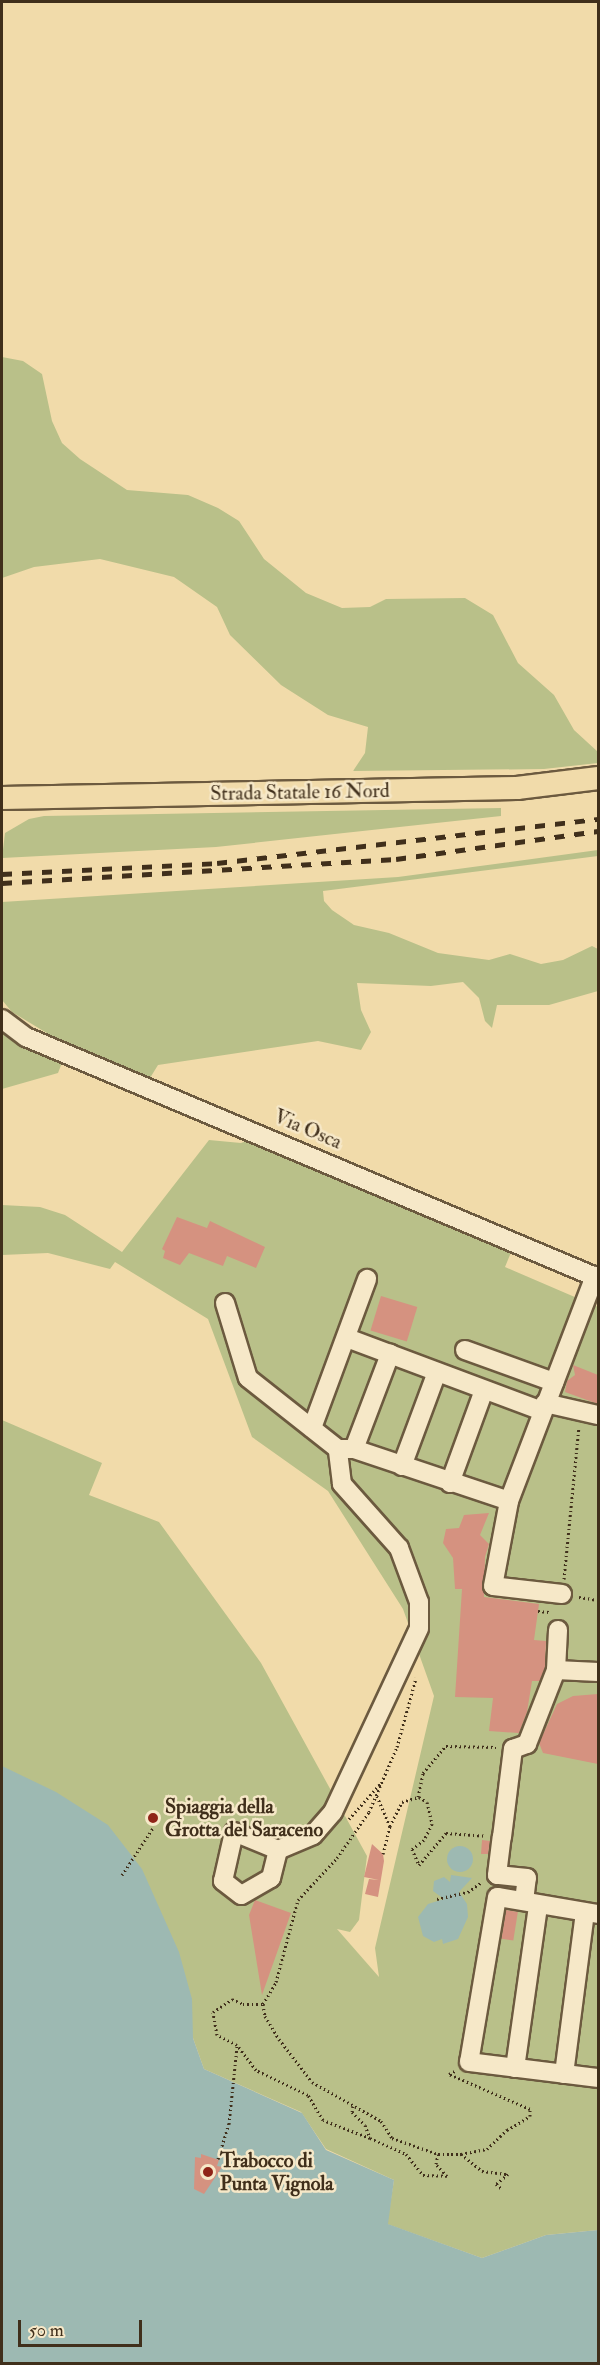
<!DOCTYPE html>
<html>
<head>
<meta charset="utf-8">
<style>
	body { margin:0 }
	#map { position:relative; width:600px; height:2365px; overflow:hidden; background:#f1dbaa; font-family:"IM FELL Double Pica",serif }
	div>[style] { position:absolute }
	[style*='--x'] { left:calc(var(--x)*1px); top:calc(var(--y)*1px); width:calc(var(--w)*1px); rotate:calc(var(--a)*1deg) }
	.green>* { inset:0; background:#b9c089 }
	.water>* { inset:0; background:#9db9b2 }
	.round { border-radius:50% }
	.building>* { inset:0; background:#d59280; transform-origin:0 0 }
	.path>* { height:3px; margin-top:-1.5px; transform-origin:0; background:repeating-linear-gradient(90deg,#402f1b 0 1.5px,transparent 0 4.5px) }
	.roads { filter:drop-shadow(2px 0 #6c5a3f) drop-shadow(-2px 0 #6c5a3f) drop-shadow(0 2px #6c5a3f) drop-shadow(0 -2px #6c5a3f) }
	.minor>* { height:18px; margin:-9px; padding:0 9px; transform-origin:9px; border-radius:9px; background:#f6e8c8 }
	.major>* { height:22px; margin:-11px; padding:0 11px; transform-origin:11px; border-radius:11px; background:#f1dbaa }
	.rail>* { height:4.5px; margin-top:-2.25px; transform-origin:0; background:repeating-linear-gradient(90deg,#402f1b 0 10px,transparent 0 20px) }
	.dots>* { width:16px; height:16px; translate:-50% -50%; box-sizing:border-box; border:3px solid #f6e8c8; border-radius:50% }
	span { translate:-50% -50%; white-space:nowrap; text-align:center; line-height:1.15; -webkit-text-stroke:5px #f6e8c8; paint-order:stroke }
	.street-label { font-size:20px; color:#402f1b }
	.poi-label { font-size:20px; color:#402f1b; font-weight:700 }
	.left { translate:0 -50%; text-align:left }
	.frame { position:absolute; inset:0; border:3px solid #402f1b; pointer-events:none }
	.scale { position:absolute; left:18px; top:2320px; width:124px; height:27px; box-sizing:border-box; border:3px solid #402f1b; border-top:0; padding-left:8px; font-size:18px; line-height:21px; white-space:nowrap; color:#402f1b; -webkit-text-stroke:4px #f6e8c8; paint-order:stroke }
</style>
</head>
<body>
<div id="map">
	<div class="green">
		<i style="clip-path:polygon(2px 357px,23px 361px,42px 374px,52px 421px,62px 443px,80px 459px,127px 490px,188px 495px,218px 508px,239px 521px,264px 559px,306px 593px,342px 608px,370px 607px,386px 599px,465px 598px,493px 615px,518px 663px,554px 695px,574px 730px,598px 752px,598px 763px,544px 769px,353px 771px,365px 753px,368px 727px,328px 715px,281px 685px,230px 635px,217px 607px,174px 577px,100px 559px,34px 567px,2px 578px)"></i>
		<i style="clip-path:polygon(501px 808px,501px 816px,216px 847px,2px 858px,5px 833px,29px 819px,44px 816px)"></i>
		<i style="clip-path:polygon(598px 850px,598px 856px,323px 891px,324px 901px,332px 910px,354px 925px,389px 933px,438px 953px,489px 960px,510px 954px,541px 964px,563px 960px,592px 946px,598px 949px,598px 991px,549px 1005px,497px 1005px,492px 1028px,485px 1021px,479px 998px,463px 982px,431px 986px,357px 983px,361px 1010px,371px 1032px,361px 1050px,318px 1041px,158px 1065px,150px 1078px,60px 1041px,12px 1012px,2px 1000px,2px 902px,398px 877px)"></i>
		<i style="clip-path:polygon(2px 1027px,63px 1060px,58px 1073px,2px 1089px)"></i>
		<i style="clip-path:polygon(209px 1140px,241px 1143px,249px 1140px,512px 1250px,505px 1267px,598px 1307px,598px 2230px,546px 2235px,482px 2258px,387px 2224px,394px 2180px,326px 2149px,301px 2112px,204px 2069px,193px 2038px,2px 1769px,2px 1420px,102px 1463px,89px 1495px,159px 1522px,261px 1663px,367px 1856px,359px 1920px,350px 1932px,337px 1929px,379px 1977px,375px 1948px,434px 1696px,403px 1609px,328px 1491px,252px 1437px,208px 1319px,115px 1262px,110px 1269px,48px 1253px,2px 1255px,2px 1205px,40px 1207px,65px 1215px,122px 1252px)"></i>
	</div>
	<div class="water">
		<i style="clip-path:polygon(2px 1766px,56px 1792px,108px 1825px,142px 1869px,179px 1952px,192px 1999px,193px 2038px,204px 2069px,302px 2113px,326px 2150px,394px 2180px,388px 2224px,482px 2258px,546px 2235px,598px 2230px,598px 2363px,2px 2364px)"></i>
		<i class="round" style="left:447px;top:1846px;width:26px;height:26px"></i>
		<i style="clip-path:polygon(451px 1875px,472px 1878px,459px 1892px,467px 1904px,468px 1917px,458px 1939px,443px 1944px,442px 1939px,434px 1942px,423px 1936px,418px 1917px,428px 1904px,444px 1899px,433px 1891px,434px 1881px,444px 1877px,450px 1882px)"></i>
	</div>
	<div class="building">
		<i style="clip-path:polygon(177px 1217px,207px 1228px,210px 1221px,265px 1247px,256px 1268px,227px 1256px,223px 1266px,189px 1253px,180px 1265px,163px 1258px,165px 1251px,162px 1249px)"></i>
		<i style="left:381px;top:1296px;width:38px;height:36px;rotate:17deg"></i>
		<i style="clip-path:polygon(573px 1365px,598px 1375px,598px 1404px,565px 1392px,567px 1381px,575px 1375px)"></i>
		<i style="clip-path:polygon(489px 1513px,480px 1535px,489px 1544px,485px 1557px,484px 1597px,539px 1604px,534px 1640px,546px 1641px,545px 1668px,540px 1681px,532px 1681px,527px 1712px,519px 1733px,489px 1731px,493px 1698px,455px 1697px,462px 1589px,455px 1589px,453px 1558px,443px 1543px,446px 1529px,459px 1528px,464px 1515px)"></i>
		<i style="clip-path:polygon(598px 1694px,598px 1764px,543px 1753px,539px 1743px,557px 1704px,573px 1696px)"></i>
		<i style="clip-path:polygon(482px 1840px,490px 1841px,488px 1854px,481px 1854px)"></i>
		<i style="clip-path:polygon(372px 1844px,383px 1854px,384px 1861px,378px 1897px,365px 1894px,369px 1879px,379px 1880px,364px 1877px)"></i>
		<i style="clip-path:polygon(255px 1900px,291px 1913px,262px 1995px,249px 1915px)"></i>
		<i style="left:506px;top:1910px;width:12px;height:29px;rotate:9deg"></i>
		<i style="clip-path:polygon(201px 2154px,219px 2160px,217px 2166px,222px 2167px,204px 2194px,194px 2189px,195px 2157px,201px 2158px)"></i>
	</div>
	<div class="path">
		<i style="--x:564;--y:1579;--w:153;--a:-84.4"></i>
		<i style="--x:579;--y:1597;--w:19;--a:9"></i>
		<i style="--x:538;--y:1611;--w:11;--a:5"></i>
		<i style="--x:377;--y:1796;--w:33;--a:67"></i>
		<i style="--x:390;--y:1826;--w:27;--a:-63"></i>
		<i style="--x:402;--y:1802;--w:17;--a:-17"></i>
		<i style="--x:418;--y:1797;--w:25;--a:-78"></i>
		<i style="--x:423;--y:1773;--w:35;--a:-50"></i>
		<i style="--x:446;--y:1746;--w:50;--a:1.1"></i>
		<i style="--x:419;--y:1797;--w:9;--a:32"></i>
		<i style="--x:427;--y:1802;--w:23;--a:77"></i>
		<i style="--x:432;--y:1824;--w:18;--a:117"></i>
		<i style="--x:424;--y:1840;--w:15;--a:143"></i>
		<i style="--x:412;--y:1849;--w:17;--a:66"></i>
		<i style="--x:419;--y:1865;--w:42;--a:-49.8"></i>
		<i style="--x:446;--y:1833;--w:39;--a:4"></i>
		<i style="--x:349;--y:1819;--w:47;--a:-48.5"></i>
		<i style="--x:383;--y:1854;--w:29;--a:-76"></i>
		<i style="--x:122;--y:1875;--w:56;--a:-56.6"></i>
		<i style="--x:437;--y:1899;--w:32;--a:-13"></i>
		<i style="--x:468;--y:1892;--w:17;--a:-36"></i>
		<i style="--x:263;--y:2004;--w:12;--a:81"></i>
		<i style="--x:265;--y:2016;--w:27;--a:59"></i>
		<i style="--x:279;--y:2039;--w:54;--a:52.5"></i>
		<i style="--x:312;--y:2082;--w:79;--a:29.5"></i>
		<i style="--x:381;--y:2121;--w:20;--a:57"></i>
		<i style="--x:392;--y:2138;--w:49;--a:19.2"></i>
		<i style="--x:438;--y:2154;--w:23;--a:0"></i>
		<i style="--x:461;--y:2154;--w:26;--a:-11"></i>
		<i style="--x:487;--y:2149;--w:28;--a:-44"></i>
		<i style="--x:507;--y:2130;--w:27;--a:-31"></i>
		<i style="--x:530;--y:2116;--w:7;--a:-90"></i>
		<i style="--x:530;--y:2109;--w:88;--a:-156.6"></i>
		<i style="--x:449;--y:2074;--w:7;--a:-27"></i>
		<i style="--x:353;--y:2106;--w:6;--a:99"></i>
		<i style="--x:352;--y:2112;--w:18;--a:45"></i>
		<i style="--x:365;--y:2125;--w:14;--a:69"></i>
		<i style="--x:370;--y:2138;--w:39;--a:24"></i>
		<i style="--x:406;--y:2154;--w:27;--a:51"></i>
		<i style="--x:423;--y:2175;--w:24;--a:2"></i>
		<i style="--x:447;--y:2176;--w:16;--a:-133"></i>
		<i style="--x:436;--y:2164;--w:10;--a:-79"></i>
		<i style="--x:370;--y:2138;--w:50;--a:-159"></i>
		<i style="--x:323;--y:2120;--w:29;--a:-121"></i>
		<i style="--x:308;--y:2095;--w:58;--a:-154.3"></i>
		<i style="--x:256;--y:2070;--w:31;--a:-127"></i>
		<i style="--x:237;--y:2045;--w:22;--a:-153"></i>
		<i style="--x:217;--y:2035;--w:23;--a:-100"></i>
		<i style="--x:213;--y:2012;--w:23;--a:-34"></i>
		<i style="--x:232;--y:1999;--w:12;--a:24"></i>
		<i style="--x:243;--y:2004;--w:20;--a:0"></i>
		<i style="--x:263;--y:2004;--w:26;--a:-59"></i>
		<i style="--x:276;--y:1982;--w:85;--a:-75"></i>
		<i style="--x:298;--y:1900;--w:57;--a:-47.1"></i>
		<i style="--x:337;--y:1858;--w:56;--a:-55.2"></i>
		<i style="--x:369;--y:1812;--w:71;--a:-66.7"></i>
		<i style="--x:397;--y:1747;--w:72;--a:-74.6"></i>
		<i style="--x:461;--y:2154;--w:27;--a:39"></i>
		<i style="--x:482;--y:2171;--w:26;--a:7"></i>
		<i style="--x:508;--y:2174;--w:16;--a:140"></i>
		<i style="--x:496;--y:2184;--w:8;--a:40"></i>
		<i style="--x:218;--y:2159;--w:37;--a:-73"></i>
		<i style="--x:229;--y:2124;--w:78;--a:-84.1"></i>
	</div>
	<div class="roads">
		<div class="minor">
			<i style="--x:2;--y:1019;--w:30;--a:37"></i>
			<i style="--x:26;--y:1037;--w:621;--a:22.85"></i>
			<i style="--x:225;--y:1303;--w:78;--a:73"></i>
			<i style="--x:248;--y:1378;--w:115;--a:38.3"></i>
			<i style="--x:338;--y:1449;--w:16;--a:0"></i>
			<i style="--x:354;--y:1449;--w:163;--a:18.5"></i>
			<i style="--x:347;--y:1338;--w:208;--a:20.5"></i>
			<i style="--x:465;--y:1350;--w:95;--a:19.8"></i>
			<i style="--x:545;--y:1403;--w:54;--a:12.8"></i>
			<i style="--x:312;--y:1428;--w:159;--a:-69.7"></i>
			<i style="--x:354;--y:1449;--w:102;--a:-69.2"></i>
			<i style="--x:402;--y:1466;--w:100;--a:-69.6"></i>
			<i style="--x:450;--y:1483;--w:99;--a:-69.9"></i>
			<i style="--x:562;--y:1594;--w:69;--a:-173.4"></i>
			<i style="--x:493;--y:1586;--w:86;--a:-79.3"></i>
			<i style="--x:509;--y:1501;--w:241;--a:-69.1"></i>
			<i style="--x:556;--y:1670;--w:42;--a:2.7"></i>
			<i style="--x:278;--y:1850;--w:29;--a:104"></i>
			<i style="--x:271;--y:1878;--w:34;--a:150"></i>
			<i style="--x:241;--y:1895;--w:23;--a:-142"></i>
			<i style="--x:223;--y:1881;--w:50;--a:-77.3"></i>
			<i style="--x:234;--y:1832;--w:48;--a:22.2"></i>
			<i style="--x:278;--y:1850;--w:38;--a:-23"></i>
			<i style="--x:313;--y:1835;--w:30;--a:-49"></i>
			<i style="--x:333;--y:1812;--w:203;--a:-64.9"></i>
			<i style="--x:419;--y:1628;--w:26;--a:-90"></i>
			<i style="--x:419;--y:1602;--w:58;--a:-110.3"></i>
			<i style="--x:399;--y:1548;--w:86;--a:-131.7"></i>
			<i style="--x:342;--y:1484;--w:35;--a:-97"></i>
			<i style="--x:524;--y:1901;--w:23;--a:-83"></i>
			<i style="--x:527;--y:1878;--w:30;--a:-174"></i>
			<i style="--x:497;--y:1875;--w:38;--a:-83"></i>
			<i style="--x:502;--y:1837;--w:89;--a:-82.9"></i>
			<i style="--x:513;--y:1749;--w:15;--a:-20"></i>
			<i style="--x:527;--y:1744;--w:79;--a:-68.6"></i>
			<i style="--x:556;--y:1670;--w:40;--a:-87.1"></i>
			<i style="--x:598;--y:1914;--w:102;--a:-170.4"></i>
			<i style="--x:497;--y:1897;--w:167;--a:99.6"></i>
			<i style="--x:469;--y:2062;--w:130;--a:7.1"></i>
			<i style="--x:515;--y:2068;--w:164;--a:-81.9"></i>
			<i style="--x:564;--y:2074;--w:163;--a:-82.6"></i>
		</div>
		<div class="major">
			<i style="--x:2;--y:798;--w:515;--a:-1.11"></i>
			<i style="--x:517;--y:788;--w:82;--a:-7"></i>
		</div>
	</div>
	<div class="rail">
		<i style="--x:2;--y:874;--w:215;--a:-2.9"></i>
		<i style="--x:217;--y:863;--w:384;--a:-6.6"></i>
		<i style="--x:2;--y:883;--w:395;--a:-3.5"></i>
		<i style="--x:396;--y:859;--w:204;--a:-7.9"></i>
	</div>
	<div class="dots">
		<i style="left:153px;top:1818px;background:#8f2418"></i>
		<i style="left:208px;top:2172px;background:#8f2418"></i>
	</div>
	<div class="street-label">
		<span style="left:300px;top:792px;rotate:-1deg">Strada Statale 16 Nord</span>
		<span style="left:308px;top:1129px;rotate:23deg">Via Osca</span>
	</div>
	<div class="poi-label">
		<span class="left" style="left:165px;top:1818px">Spiaggia della<br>Grotta del Saraceno</span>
		<span class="left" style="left:220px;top:2172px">Trabocco di<br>Punta Vignola</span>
	</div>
	<div class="frame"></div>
	<div class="scale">50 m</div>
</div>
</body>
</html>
